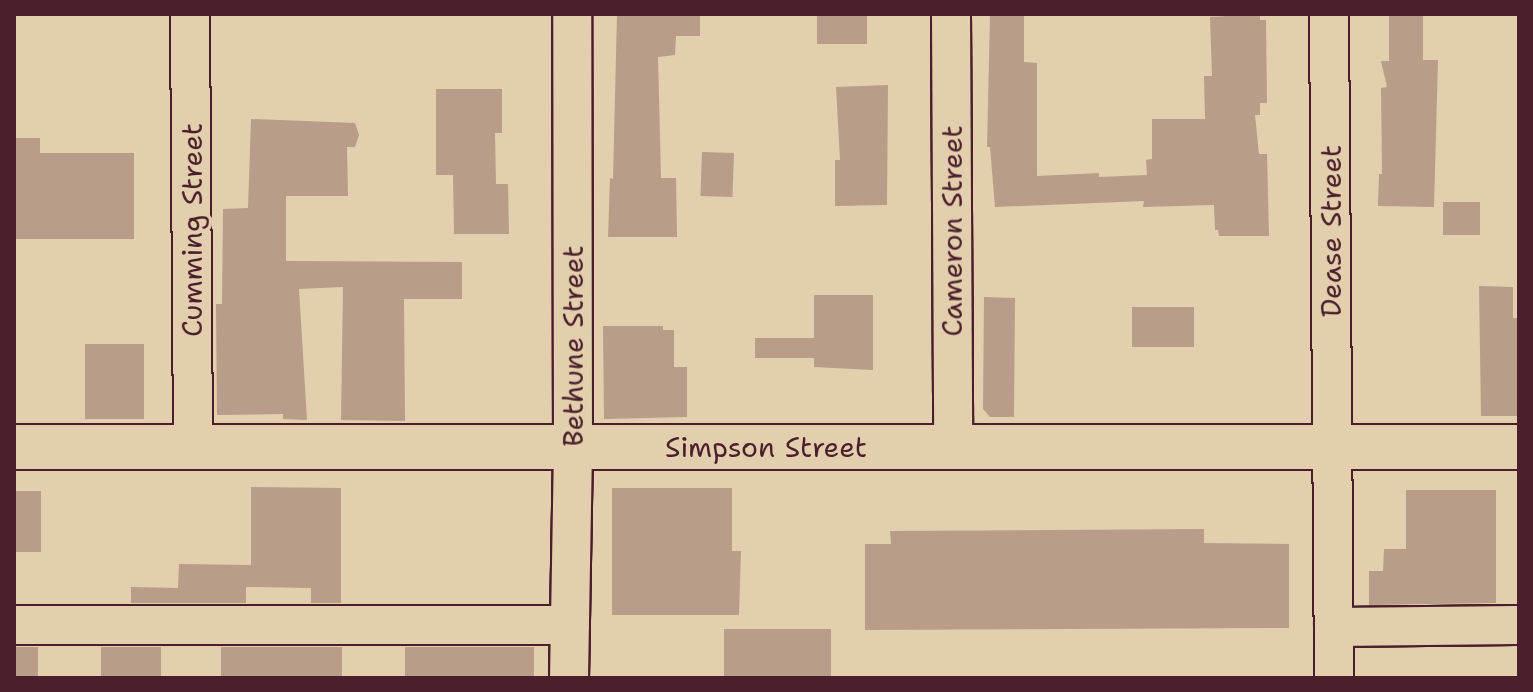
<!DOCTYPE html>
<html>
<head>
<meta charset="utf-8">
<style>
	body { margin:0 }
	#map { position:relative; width:1533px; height:692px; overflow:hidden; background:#e3cead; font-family:"Shantell Sans",sans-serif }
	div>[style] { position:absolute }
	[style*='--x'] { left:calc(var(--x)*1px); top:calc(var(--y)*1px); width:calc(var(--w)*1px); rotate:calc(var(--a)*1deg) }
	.building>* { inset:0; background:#b89d89; transform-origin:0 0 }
	.roads { filter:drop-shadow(2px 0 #4a1f2b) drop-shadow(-2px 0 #4a1f2b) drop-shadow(0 2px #4a1f2b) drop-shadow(0 -2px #4a1f2b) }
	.minor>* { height:38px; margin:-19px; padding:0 19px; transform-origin:19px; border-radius:19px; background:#e3cead }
	.major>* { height:44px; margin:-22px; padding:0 22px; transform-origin:22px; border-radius:22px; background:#e3cead }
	span { translate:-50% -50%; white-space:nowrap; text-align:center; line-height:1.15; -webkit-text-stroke:7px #e3cead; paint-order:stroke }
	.street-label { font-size:28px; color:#4a1f2b }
	.frame { position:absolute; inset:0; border:16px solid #4a1f2b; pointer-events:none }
</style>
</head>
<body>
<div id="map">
	<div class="building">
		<i style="clip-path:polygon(617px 14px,700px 14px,700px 36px,676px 36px,675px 55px,658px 57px,661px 178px,676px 178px,677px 237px,608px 237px,610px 178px,613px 179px)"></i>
		<i style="left:817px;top:14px;width:50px;height:30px"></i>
		<i style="clip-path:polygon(990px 14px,1024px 14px,1024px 62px,1037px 63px,1037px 176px,1099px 173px,1099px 177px,1147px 175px,1146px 160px,1152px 159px,1152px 119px,1205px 119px,1204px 76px,1212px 76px,1210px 17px,1260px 14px,1260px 20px,1266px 20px,1267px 103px,1260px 103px,1260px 115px,1255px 115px,1259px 154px,1267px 154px,1269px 236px,1219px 236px,1218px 230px,1215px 230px,1214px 205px,1143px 207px,1144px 201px,995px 207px,990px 147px,987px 147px)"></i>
		<i style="clip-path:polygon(1389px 14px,1423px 14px,1423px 60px,1438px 60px,1434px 207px,1378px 206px,1379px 174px,1382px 174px,1381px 88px,1387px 87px,1381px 61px,1389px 61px)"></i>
		<i style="clip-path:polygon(888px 85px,887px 205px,835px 206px,835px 160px,840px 160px,836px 87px)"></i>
		<i style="clip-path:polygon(436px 89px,502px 89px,502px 133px,495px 133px,496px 184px,508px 184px,509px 234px,454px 234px,453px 175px,436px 175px)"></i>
		<i style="clip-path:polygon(251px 119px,355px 123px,359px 135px,355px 147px,347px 147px,348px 196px,286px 196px,286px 261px,462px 262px,462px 299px,404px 299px,405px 421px,341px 420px,343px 287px,299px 289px,307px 420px,283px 419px,283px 414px,217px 415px,216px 304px,222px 304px,223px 209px,248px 208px)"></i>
		<i style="clip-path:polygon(14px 138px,40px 138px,40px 153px,134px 153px,134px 239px,14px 239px)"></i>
		<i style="left:702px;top:152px;width:32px;height:44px;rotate:2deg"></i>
		<i style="left:1443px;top:202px;width:37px;height:33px"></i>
		<i style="clip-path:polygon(1479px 286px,1513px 287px,1513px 318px,1519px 318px,1519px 416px,1481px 416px)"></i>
		<i style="clip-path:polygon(814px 295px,873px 295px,873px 370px,814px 367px,814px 358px,755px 358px,755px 338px,814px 338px)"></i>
		<i style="clip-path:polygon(984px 297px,1015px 298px,1014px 417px,990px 417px,983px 409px)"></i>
		<i style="left:1132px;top:307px;width:62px;height:40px"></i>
		<i style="clip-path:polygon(603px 326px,663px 326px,663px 330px,674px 330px,674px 367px,687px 367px,687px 417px,604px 419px)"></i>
		<i style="left:85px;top:344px;width:59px;height:75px"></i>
		<i style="clip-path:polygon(251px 487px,341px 488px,341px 603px,311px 603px,311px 588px,246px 587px,246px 603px,131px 603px,131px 587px,178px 588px,179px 564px,251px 565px)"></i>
		<i style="clip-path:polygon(612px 488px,732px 488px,732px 551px,741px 551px,739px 615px,612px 615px)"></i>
		<i style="clip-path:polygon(1406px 490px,1496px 490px,1496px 603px,1369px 605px,1369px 571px,1383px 571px,1384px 549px,1406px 549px)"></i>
		<i style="left:14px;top:491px;width:27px;height:61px"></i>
		<i style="clip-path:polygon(1204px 529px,1204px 543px,1289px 544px,1289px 628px,865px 630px,865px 544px,891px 544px,890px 531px)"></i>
		<i style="left:831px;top:629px;width:47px;height:107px;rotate:90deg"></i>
		<i style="left:14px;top:647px;width:24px;height:31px"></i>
		<i style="left:101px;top:647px;width:60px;height:31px"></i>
		<i style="left:221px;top:647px;width:121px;height:31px"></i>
		<i style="left:405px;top:647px;width:129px;height:31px"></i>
	</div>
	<div class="roads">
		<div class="minor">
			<i style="--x:190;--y:14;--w:432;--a:89.6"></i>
			<i style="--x:951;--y:14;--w:433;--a:89.7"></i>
			<i style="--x:1329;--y:14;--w:664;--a:89.57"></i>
			<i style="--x:14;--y:625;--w:556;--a:0"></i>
			<i style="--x:1334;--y:627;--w:185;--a:-0.6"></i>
			<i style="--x:569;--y:678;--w:233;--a:-89"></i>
			<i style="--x:573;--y:445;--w:431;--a:-90.1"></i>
		</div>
		<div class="major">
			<i style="--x:14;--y:447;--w:1505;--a:0"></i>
		</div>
	</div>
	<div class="street-label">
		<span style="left:192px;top:230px;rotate:-90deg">Cumming Street</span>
		<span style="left:952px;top:231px;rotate:-90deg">Cameron Street</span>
		<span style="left:1331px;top:231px;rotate:-90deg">Dease Street</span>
		<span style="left:573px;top:346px;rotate:-90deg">Bethune Street</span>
		<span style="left:766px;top:447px">Simpson Street</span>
	</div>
	<div class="frame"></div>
</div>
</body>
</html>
